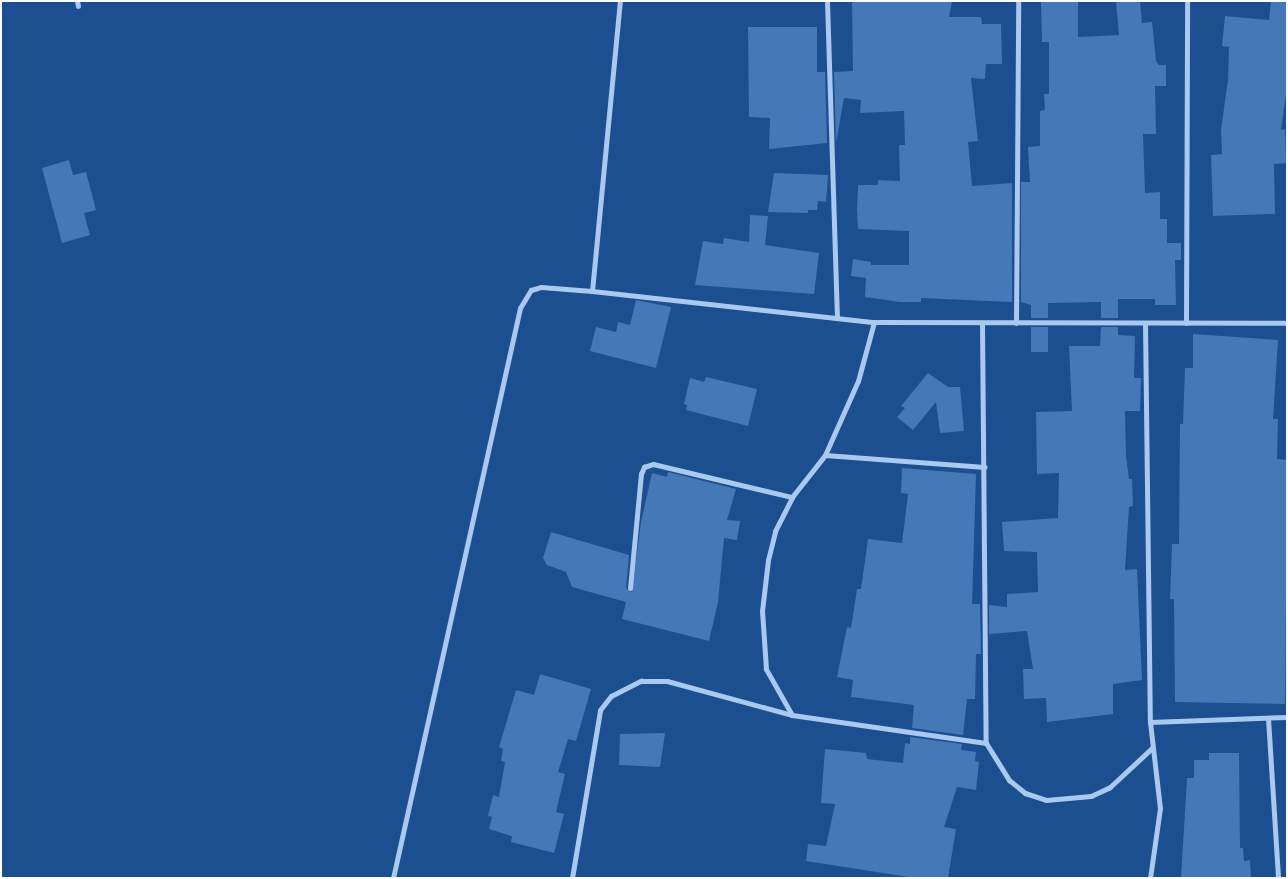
<!DOCTYPE html>
<html>
<head>
<meta charset="utf-8">
<style>
	body { margin:0 }
	#map { position:relative; width:1288px; height:879px; overflow:hidden; background:#1b4f8f; font-family:"Source Sans 3",sans-serif }
	div>[style] { position:absolute }
	[style*='--x'] { left:calc(var(--x)*1px); top:calc(var(--y)*1px); width:calc(var(--w)*1px); rotate:calc(var(--a)*1deg) }
	.building>* { inset:0; background:#4478b7; transform-origin:0 0 }
	.minor>* { height:5px; margin:-2.5px; padding:0 2.5px; transform-origin:2.5px; border-radius:2.5px; background:#a9c9ee }
	span { translate:-50% -50%; white-space:nowrap; text-align:center; line-height:1.15; -webkit-text-stroke:5px #1b4f8f; paint-order:stroke }
	.frame { position:absolute; inset:0; border:2px solid #fff; pointer-events:none }
</style>
</head>
<body>
<div id="map">
	<div class="building">
		<i style="clip-path:polygon(856px 1px,952px 1px,949px 17px,981px 17px,982px 24px,1001px 24px,1002px 64px,986px 64px,985px 79px,971px 78px,978px 141px,968px 142px,972px 186px,1012px 183px,1012px 302px,921px 298px,921px 302px,900px 302px,865px 297px,866px 278px,851px 276px,853px 259px,871px 262px,871px 265px,909px 265px,909px 231px,858px 229px,857px 210px,858px 185px,878px 185px,878px 180px,900px 181px,899px 145px,905px 145px,904px 111px,860px 113px,861px 100px,844px 98px,836px 143px,834px 72px,853px 71px,852px 3px)"></i>
		<i style="clip-path:polygon(1041px 1px,1078px 1px,1078px 37px,1119px 35px,1116px 1px,1140px 1px,1142px 23px,1152px 22px,1156px 61px,1159px 65px,1166px 65px,1166px 86px,1155px 86px,1156px 134px,1143px 134px,1145px 193px,1160px 192px,1160px 219px,1167px 219px,1167px 243px,1181px 243px,1181px 260px,1175px 260px,1176px 305px,1155px 305px,1155px 299px,1118px 299px,1118px 318px,1101px 318px,1101px 302px,1048px 303px,1048px 318px,1031px 318px,1031px 305px,1021px 302px,1021px 182px,1030px 182px,1028px 147px,1040px 146px,1040px 111px,1045px 110px,1044px 94px,1049px 94px,1049px 42px,1042px 42px)"></i>
		<i style="clip-path:polygon(1271px 1px,1287px 1px,1287px 86px,1281px 130px,1285px 129px,1286px 163px,1274px 164px,1275px 214px,1213px 216px,1211px 155px,1222px 154px,1221px 130px,1228px 80px,1229px 47px,1222px 46px,1225px 16px,1269px 20px)"></i>
		<i style="clip-path:polygon(748px 27px,817px 27px,817px 72px,825px 72px,827px 143px,769px 149px,770px 118px,749px 117px)"></i>
		<i style="clip-path:polygon(69px 160px,73px 175px,86px 172px,96px 210px,84px 213px,90px 235px,62px 243px,42px 168px)"></i>
		<i style="clip-path:polygon(774px 173px,828px 175px,826px 202px,818px 201px,817px 210px,808px 210px,808px 213px,768px 212px)"></i>
		<i style="clip-path:polygon(750px 215px,768px 216px,765px 245px,819px 253px,814px 294px,695px 285px,703px 241px,723px 244px,724px 238px,749px 242px)"></i>
		<i style="clip-path:polygon(636px 300px,671px 307px,656px 368px,590px 351px,596px 327px,616px 332px,618px 322px,630px 325px)"></i>
		<i style="left:1031px;top:327px;width:17px;height:25px"></i>
		<i style="clip-path:polygon(1101px 327px,1118px 327px,1118px 335px,1135px 336px,1134px 378px,1141px 378px,1140px 411px,1125px 411px,1126px 456px,1129px 479px,1132px 479px,1133px 506px,1129px 507px,1125px 570px,1137px 569px,1142px 680px,1113px 684px,1113px 714px,1047px 722px,1046px 698px,1024px 699px,1023px 669px,1033px 669px,1027px 631px,989px 634px,989px 605px,1007px 607px,1007px 594px,1038px 592px,1037px 552px,1004px 551px,1002px 522px,1058px 518px,1059px 473px,1037px 474px,1036px 412px,1072px 411px,1069px 346px,1100px 346px)"></i>
		<i style="clip-path:polygon(1193px 334px,1278px 340px,1273px 419px,1278px 419px,1277px 459px,1287px 460px,1285px 704px,1175px 702px,1174px 599px,1170px 599px,1172px 544px,1179px 544px,1180px 424px,1183px 424px,1185px 368px,1193px 368px)"></i>
		<i style="clip-path:polygon(928px 373px,948px 387px,960px 387px,964px 431px,940px 433px,936px 402px,913px 430px,897px 417px,905px 408px,901px 406px)"></i>
		<i style="clip-path:polygon(706px 377px,757px 389px,748px 426px,686px 410px,687px 405px,684px 404px,690px 378px,704px 382px)"></i>
		<i style="clip-path:polygon(902px 468px,976px 474px,972px 604px,980px 604px,981px 654px,976px 654px,975px 699px,967px 699px,963px 735px,912px 728px,914px 705px,851px 697px,853px 680px,837px 677px,847px 627px,851px 628px,857px 589px,861px 589px,868px 539px,902px 543px,908px 494px,901px 493px)"></i>
		<i style="clip-path:polygon(668px 472px,736px 489px,727px 520px,740px 521px,737px 540px,724px 538px,718px 602px,709px 641px,622px 619px,626px 602px,572px 587px,566px 572px,547px 565px,543px 558px,551px 532px,629px 555px,626px 588px,632px 592px,641px 522px,652px 473px,667px 477px)"></i>
		<i style="clip-path:polygon(540px 674px,591px 689px,576px 741px,568px 739px,558px 772px,565px 774px,556px 812px,564px 814px,554px 853px,511px 842px,512px 836px,489px 829px,492px 817px,488px 816px,493px 795px,499px 797px,505px 762px,501px 761px,503px 749px,499px 747px,516px 690px,534px 695px)"></i>
		<i style="clip-path:polygon(665px 733px,660px 767px,619px 765px,620px 734px)"></i>
		<i style="clip-path:polygon(910px 737px,962px 744px,961px 750px,976px 752px,975px 761px,979px 762px,976px 790px,957px 787px,944px 827px,956px 829px,948px 878px,915px 878px,806px 861px,808px 844px,826px 846px,835px 804px,821px 803px,825px 749px,866px 753px,867px 759px,903px 763px,905px 743px,910px 744px)"></i>
		<i style="clip-path:polygon(1209px 753px,1239px 753px,1240px 848px,1243px 848px,1244px 861px,1250px 860px,1251px 878px,1181px 878px,1187px 778px,1194px 778px,1194px 760px,1209px 760px)"></i>
	</div>
	<div class="minor">
		<i style="--x:77;--y:1;--w:5;--a:79"></i>
		<i style="--x:827;--y:1;--w:317;--a:88.2"></i>
		<i style="--x:592;--y:291;--w:291;--a:-84.5"></i>
		<i style="--x:1016;--y:323;--w:322;--a:-89.6"></i>
		<i style="--x:1145;--y:323;--w:399;--a:89.3"></i>
		<i style="--x:1150;--y:722;--w:87;--a:83.4"></i>
		<i style="--x:1160;--y:808;--w:71;--a:98.1"></i>
		<i style="--x:1186;--y:323;--w:322;--a:-89.8"></i>
		<i style="--x:982;--y:324;--w:419;--a:89.5"></i>
		<i style="--x:825;--y:455;--w:160;--a:4.3"></i>
		<i style="--x:630;--y:588;--w:115;--a:-84.5"></i>
		<i style="--x:641;--y:474;--w:8;--a:-67"></i>
		<i style="--x:644;--y:467;--w:9;--a:-18"></i>
		<i style="--x:653;--y:464;--w:143;--a:13.4"></i>
		<i style="--x:792;--y:715;--w:53;--a:-119.5"></i>
		<i style="--x:766;--y:669;--w:58;--a:-93.9"></i>
		<i style="--x:762;--y:611;--w:51;--a:-83.3"></i>
		<i style="--x:768;--y:560;--w:30;--a:-76"></i>
		<i style="--x:775;--y:531;--w:38;--a:-63"></i>
		<i style="--x:792;--y:497;--w:53;--a:-51.8"></i>
		<i style="--x:825;--y:455;--w:81;--a:-66"></i>
		<i style="--x:858;--y:381;--w:61;--a:-74.8"></i>
		<i style="--x:1268;--y:718;--w:160;--a:86.4"></i>
		<i style="--x:1150;--y:722;--w:137;--a:-2.1"></i>
		<i style="--x:393;--y:878;--w:584;--a:-77.44"></i>
		<i style="--x:520;--y:308;--w:21;--a:-59"></i>
		<i style="--x:531;--y:290;--w:10;--a:-17"></i>
		<i style="--x:541;--y:287;--w:51;--a:4.5"></i>
		<i style="--x:592;--y:291;--w:284;--a:6.3"></i>
		<i style="--x:874;--y:322;--w:413;--a:0.1"></i>
		<i style="--x:572;--y:878;--w:170;--a:-80.5"></i>
		<i style="--x:600;--y:710;--w:18;--a:-52"></i>
		<i style="--x:611;--y:696;--w:34;--a:-27"></i>
		<i style="--x:641;--y:681;--w:26;--a:0"></i>
		<i style="--x:667;--y:681;--w:130;--a:15.2"></i>
		<i style="--x:792;--y:715;--w:196;--a:8.2"></i>
		<i style="--x:986;--y:743;--w:44;--a:58.1"></i>
		<i style="--x:1009;--y:780;--w:21;--a:39"></i>
		<i style="--x:1025;--y:793;--w:22;--a:18"></i>
		<i style="--x:1046;--y:800;--w:45;--a:-5.1"></i>
		<i style="--x:1091;--y:796;--w:21;--a:-25"></i>
		<i style="--x:1110;--y:787;--w:57;--a:-42.9"></i>
	</div>
	<div class="frame"></div>
</div>
</body>
</html>
